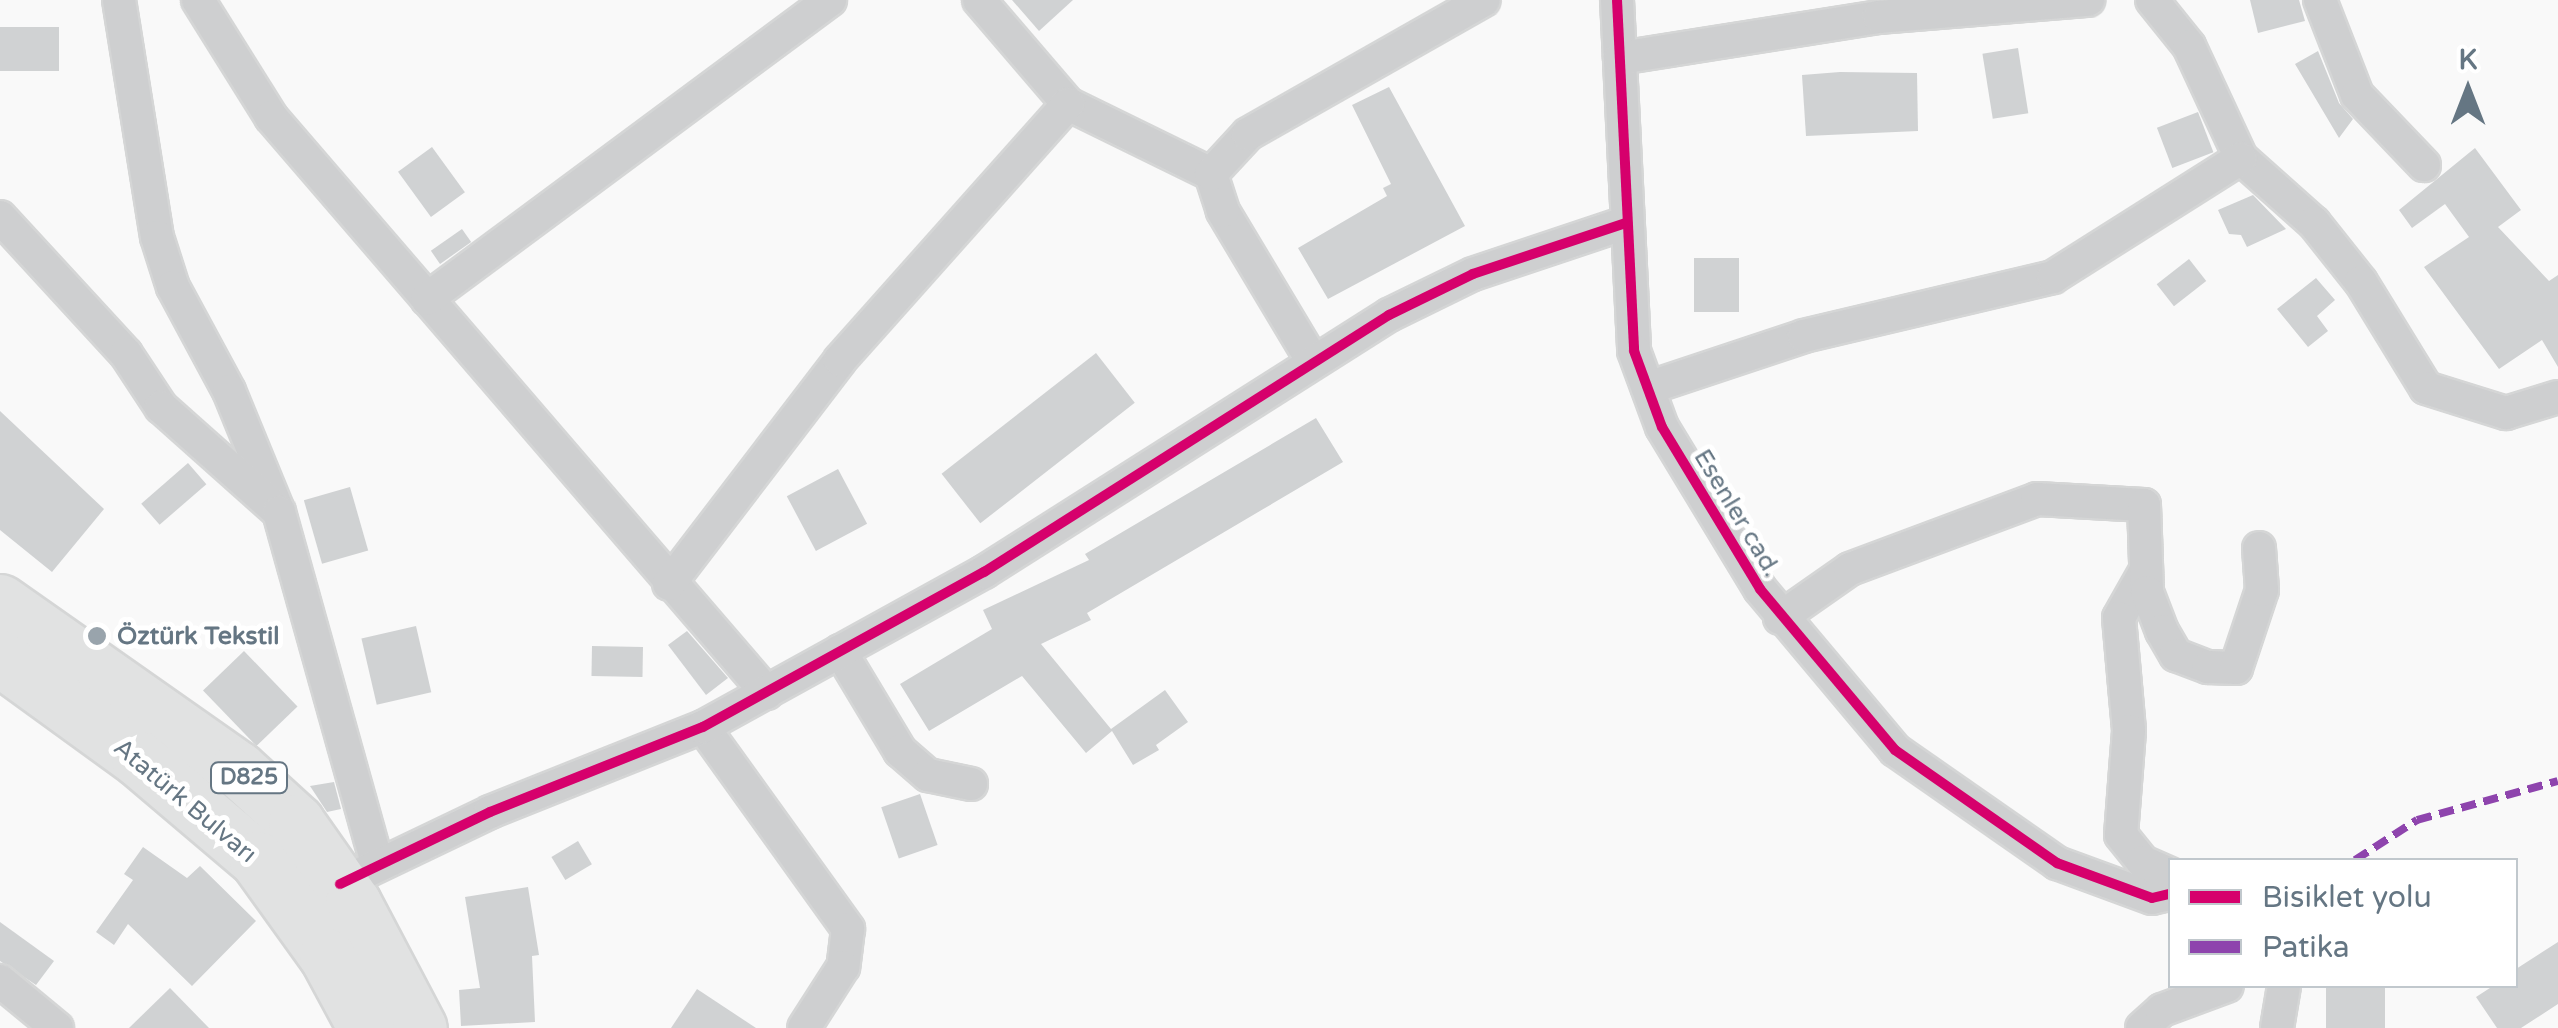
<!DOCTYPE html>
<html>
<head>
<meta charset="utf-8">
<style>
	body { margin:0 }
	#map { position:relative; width:2558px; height:1028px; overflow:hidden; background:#f9f9f9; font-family:"Varela Round",sans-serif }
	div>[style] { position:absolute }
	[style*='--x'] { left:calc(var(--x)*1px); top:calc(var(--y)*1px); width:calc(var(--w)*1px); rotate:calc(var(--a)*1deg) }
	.building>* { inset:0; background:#d0d2d3; transform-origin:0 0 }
	.roads { filter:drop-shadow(2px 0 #d5d6d6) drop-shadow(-2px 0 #d5d6d6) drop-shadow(0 2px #d5d6d6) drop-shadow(0 -2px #d5d6d6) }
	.street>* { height:32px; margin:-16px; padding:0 16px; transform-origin:16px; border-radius:16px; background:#cecfd0 }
	.highway>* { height:55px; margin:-27.5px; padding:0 27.5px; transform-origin:27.5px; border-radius:27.5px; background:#e1e2e2 }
	.quiet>* { height:8px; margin-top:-4px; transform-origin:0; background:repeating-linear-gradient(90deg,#8e44ad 0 15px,transparent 0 23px) }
	.cycleway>* { height:10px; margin:-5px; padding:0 5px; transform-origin:5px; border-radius:5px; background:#d6006c }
	.dots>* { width:28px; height:28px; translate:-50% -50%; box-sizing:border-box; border:5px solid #fff; border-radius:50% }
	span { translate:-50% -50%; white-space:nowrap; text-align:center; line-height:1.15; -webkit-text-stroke:10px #fff; paint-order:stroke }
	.shield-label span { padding:2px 8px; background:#fff; border:2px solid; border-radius:8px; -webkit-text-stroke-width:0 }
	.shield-label { font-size:22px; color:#657683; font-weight:700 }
	.street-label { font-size:25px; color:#657683 }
	.poi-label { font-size:25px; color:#657683; font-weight:700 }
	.left { translate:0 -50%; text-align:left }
	.legend { position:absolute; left:2168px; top:858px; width:350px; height:130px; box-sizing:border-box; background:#fff; border:2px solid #c1c8cd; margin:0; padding:12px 18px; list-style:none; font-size:30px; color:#657683 }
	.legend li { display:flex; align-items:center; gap:20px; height:50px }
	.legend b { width:50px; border:2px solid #c1c8cd }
	.north { position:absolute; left:2418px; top:40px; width:100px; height:100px; -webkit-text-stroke:8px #fff; paint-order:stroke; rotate:0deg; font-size:28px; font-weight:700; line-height:40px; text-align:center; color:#657683 }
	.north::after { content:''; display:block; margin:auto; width:35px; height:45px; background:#657683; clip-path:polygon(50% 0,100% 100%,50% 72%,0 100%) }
</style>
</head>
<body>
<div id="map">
	<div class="building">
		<i style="clip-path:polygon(1012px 0,1073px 0,1039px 31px)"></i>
		<i style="clip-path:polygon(2250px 0,2299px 0,2305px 21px,2258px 33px)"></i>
		<i style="left:0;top:27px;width:59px;height:44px"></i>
		<i style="left:2018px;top:48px;width:66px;height:36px;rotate:81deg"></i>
		<i style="clip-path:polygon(2318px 51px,2339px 103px,2353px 119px,2339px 138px,2295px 64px)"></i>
		<i style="clip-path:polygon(1840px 72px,1917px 73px,1918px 131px,1806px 136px,1802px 75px)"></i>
		<i style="clip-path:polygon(1389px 87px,1465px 226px,1328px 299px,1298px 248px,1387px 196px,1383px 188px,1391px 184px,1352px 105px)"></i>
		<i style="left:2198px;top:112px;width:43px;height:44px;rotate:69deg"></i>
		<i style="left:432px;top:147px;width:56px;height:42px;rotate:54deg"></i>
		<i style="clip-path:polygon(2475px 148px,2521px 210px,2498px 227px,2549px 281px,2558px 275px,2558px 367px,2542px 340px,2499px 369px,2424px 267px,2469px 237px,2445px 204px,2412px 228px,2399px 210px)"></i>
		<i style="clip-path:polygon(2253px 195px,2286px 229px,2247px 247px,2241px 235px,2229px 234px,2218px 210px)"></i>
		<i style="left:462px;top:229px;width:16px;height:38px;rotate:55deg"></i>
		<i style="left:1694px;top:258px;width:45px;height:54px"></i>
		<i style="left:2189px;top:259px;width:28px;height:41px;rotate:52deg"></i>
		<i style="clip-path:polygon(2316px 278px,2335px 300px,2317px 316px,2328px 331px,2308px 347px,2277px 309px)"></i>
		<i style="left:1096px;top:353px;width:63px;height:196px;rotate:52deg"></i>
		<i style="clip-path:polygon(0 411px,104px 509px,52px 572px,0 530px)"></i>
		<i style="clip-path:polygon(1316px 418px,1343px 462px,1087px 613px,1091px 620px,1041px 644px,1111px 729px,1165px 690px,1188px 722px,1156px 745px,1159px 750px,1133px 765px,1112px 731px,1086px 753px,1022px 676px,929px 731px,900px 684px,992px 629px,983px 610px,1089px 560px,1085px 554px)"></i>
		<i style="left:188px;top:463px;width:28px;height:62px;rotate:49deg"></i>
		<i style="left:838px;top:469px;width:62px;height:58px;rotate:62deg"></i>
		<i style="left:350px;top:487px;width:66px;height:48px;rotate:74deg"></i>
		<i style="left:416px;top:626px;width:68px;height:56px;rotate:77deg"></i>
		<i style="clip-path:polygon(687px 631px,728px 678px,706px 695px,668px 645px)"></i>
		<i style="left:592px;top:646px;width:51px;height:30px;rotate:1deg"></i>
		<i style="left:244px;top:651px;width:77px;height:57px;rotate:46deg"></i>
		<i style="clip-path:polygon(334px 782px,341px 809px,327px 812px,310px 786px)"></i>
		<i style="left:920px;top:794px;width:54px;height:41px;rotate:71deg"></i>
		<i style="left:578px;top:841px;width:27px;height:31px;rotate:59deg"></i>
		<i style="clip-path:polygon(143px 847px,187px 878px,200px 866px,256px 921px,192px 986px,128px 924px,114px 945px,96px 932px,133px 880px,124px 874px)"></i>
		<i style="clip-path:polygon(528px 887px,539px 955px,532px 956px,535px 1022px,461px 1026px,459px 990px,480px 988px,465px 897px)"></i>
		<i style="clip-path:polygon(0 922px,54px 961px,36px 985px,0 961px)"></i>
		<i style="clip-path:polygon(2558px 942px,2558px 1004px,2521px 1028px,2497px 1028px,2476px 997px,2493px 986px,2516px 986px,2516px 969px)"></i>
		<i style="left:2326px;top:986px;width:59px;height:42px"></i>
		<i style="clip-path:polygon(170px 988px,209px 1028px,129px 1028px)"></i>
		<i style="clip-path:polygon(697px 989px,756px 1028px,671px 1028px)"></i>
	</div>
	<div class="roads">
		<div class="street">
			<i style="--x:119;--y:0;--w:240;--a:80.9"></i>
			<i style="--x:157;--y:237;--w:52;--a:72.3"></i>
			<i style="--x:173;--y:287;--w:118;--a:61.7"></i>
			<i style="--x:229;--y:391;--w:126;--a:67.7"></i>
			<i style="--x:198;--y:0;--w:138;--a:58"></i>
			<i style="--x:271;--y:117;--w:760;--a:49.27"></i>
			<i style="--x:979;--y:0;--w:137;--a:49.4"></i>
			<i style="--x:1068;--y:104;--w:159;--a:26.1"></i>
			<i style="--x:1617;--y:0;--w:351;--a:87.2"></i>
			<i style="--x:1634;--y:351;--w:81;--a:69.8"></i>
			<i style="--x:1662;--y:427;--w:189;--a:58.8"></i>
			<i style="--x:1760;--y:589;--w:210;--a:50"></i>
			<i style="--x:1895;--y:750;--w:198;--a:34.9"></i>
			<i style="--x:2057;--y:863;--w:101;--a:20.2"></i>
			<i style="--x:2152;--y:898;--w:18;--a:-13"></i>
			<i style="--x:2152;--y:0;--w:59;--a:51.2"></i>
			<i style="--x:2189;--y:46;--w:123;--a:65.1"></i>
			<i style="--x:2241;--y:158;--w:98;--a:41.7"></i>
			<i style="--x:2314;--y:223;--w:75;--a:51.5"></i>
			<i style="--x:2361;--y:282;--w:124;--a:58.5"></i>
			<i style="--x:2426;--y:388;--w:84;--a:17.4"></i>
			<i style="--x:2506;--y:413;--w:54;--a:-17.1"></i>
			<i style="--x:2320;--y:0;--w:102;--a:68.7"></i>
			<i style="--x:2357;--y:95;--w:97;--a:46.3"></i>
			<i style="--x:1620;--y:58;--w:262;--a:-9"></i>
			<i style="--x:1879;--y:17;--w:210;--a:-4.7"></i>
			<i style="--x:0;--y:217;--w:186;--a:47.4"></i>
			<i style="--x:126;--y:354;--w:64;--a:56.6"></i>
			<i style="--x:161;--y:407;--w:158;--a:41.7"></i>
			<i style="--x:279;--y:512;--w:364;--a:74.4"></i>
			<i style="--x:427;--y:299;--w:502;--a:-36.57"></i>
			<i style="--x:1312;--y:360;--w:174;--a:-120.9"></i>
			<i style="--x:1223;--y:211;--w:39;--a:-108"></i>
			<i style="--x:1211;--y:174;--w:54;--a:-47.2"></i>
			<i style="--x:1248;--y:134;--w:271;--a:-29.6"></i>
			<i style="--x:1648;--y:388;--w:164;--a:-18.4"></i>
			<i style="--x:1804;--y:336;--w:256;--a:-13.3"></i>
			<i style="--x:2053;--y:277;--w:222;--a:-32.3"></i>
			<i style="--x:2146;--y:570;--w:55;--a:119.4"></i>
			<i style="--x:2119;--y:618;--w:113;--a:84.9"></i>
			<i style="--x:2129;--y:731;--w:104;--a:94.4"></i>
			<i style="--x:2121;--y:835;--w:35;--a:51"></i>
			<i style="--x:2143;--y:862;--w:30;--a:24"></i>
			<i style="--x:669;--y:584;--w:282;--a:-52.6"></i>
			<i style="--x:840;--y:360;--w:343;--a:-48.3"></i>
			<i style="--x:1780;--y:618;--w:85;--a:-35"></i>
			<i style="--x:1850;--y:569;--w:200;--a:-20.5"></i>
			<i style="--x:2037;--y:499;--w:107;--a:3.2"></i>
			<i style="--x:2144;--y:505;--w:87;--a:88"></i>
			<i style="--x:2147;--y:592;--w:42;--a:69"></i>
			<i style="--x:2162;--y:631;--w:28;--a:60"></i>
			<i style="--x:2176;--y:655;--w:34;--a:21"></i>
			<i style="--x:2208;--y:667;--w:28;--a:2"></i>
			<i style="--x:2236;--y:668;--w:82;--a:-71.6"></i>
			<i style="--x:2262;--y:590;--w:42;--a:-94.1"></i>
			<i style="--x:840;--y:651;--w:117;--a:59"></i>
			<i style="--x:900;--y:751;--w:37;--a:41"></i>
			<i style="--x:928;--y:775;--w:44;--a:11.8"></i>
			<i style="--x:703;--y:727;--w:249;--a:54.3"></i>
			<i style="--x:848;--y:929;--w:38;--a:97"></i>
			<i style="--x:843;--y:967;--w:72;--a:122.6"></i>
			<i style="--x:340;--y:884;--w:166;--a:-25.6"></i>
			<i style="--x:490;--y:812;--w:229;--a:-21.8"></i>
			<i style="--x:703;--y:727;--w:321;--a:-28.9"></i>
			<i style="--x:984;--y:572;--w:480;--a:-32.4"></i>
			<i style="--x:1389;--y:315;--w:93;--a:-26"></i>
			<i style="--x:1473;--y:274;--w:160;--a:-18.5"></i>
			<i style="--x:0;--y:981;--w:74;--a:39.5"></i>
			<i style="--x:2142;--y:1028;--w:27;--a:-42"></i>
			<i style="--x:2162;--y:1010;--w:69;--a:-20.3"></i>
			<i style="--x:2277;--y:1028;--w:43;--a:-80.5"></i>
		</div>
		<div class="highway">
			<i style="--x:0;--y:602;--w:291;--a:35.1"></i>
			<i style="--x:238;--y:769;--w:79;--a:42.4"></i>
			<i style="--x:296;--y:822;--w:99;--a:54.9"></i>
			<i style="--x:353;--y:903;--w:141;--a:62.2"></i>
			<i style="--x:0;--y:658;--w:172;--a:36"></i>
			<i style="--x:139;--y:759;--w:155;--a:40.3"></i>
			<i style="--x:257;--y:859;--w:120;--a:54.2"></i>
			<i style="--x:327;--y:956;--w:82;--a:61.6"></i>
		</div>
	</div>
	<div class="quiet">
		<i style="--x:2355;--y:860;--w:74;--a:-32.8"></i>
		<i style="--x:2417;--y:820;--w:146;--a:-15.5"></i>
	</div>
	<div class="cycleway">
		<i style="--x:1617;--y:0;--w:351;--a:87.2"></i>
		<i style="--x:1634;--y:351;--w:81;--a:69.8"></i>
		<i style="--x:1662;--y:427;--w:189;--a:58.8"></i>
		<i style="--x:1760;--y:589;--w:210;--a:50"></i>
		<i style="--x:1895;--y:750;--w:198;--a:34.9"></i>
		<i style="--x:2057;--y:863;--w:101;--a:20.2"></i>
		<i style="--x:2152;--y:898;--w:18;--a:-13"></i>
		<i style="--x:340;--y:884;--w:166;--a:-25.6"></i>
		<i style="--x:490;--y:812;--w:229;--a:-21.8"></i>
		<i style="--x:703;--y:727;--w:321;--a:-28.9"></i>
		<i style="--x:984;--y:572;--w:480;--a:-32.4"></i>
		<i style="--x:1389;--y:315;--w:93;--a:-26"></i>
		<i style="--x:1473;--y:274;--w:160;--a:-18.5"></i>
	</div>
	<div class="dots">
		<i style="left:97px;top:636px;background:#99a4ac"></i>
	</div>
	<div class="shield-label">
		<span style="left:249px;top:778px">D825</span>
	</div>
	<div class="street-label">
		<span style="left:1737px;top:513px;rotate:59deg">Esenler cad.</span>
		<span style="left:185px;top:801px;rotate:40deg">Atatürk Bulvarı</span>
	</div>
	<div class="poi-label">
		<span class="left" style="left:117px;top:636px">Öztürk Tekstil</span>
	</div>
	<ul class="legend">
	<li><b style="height:12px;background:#d6006c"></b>Bisiklet yolu</li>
	<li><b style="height:12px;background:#8e44ad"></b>Patika</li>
	</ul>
	<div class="north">K</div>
</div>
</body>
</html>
